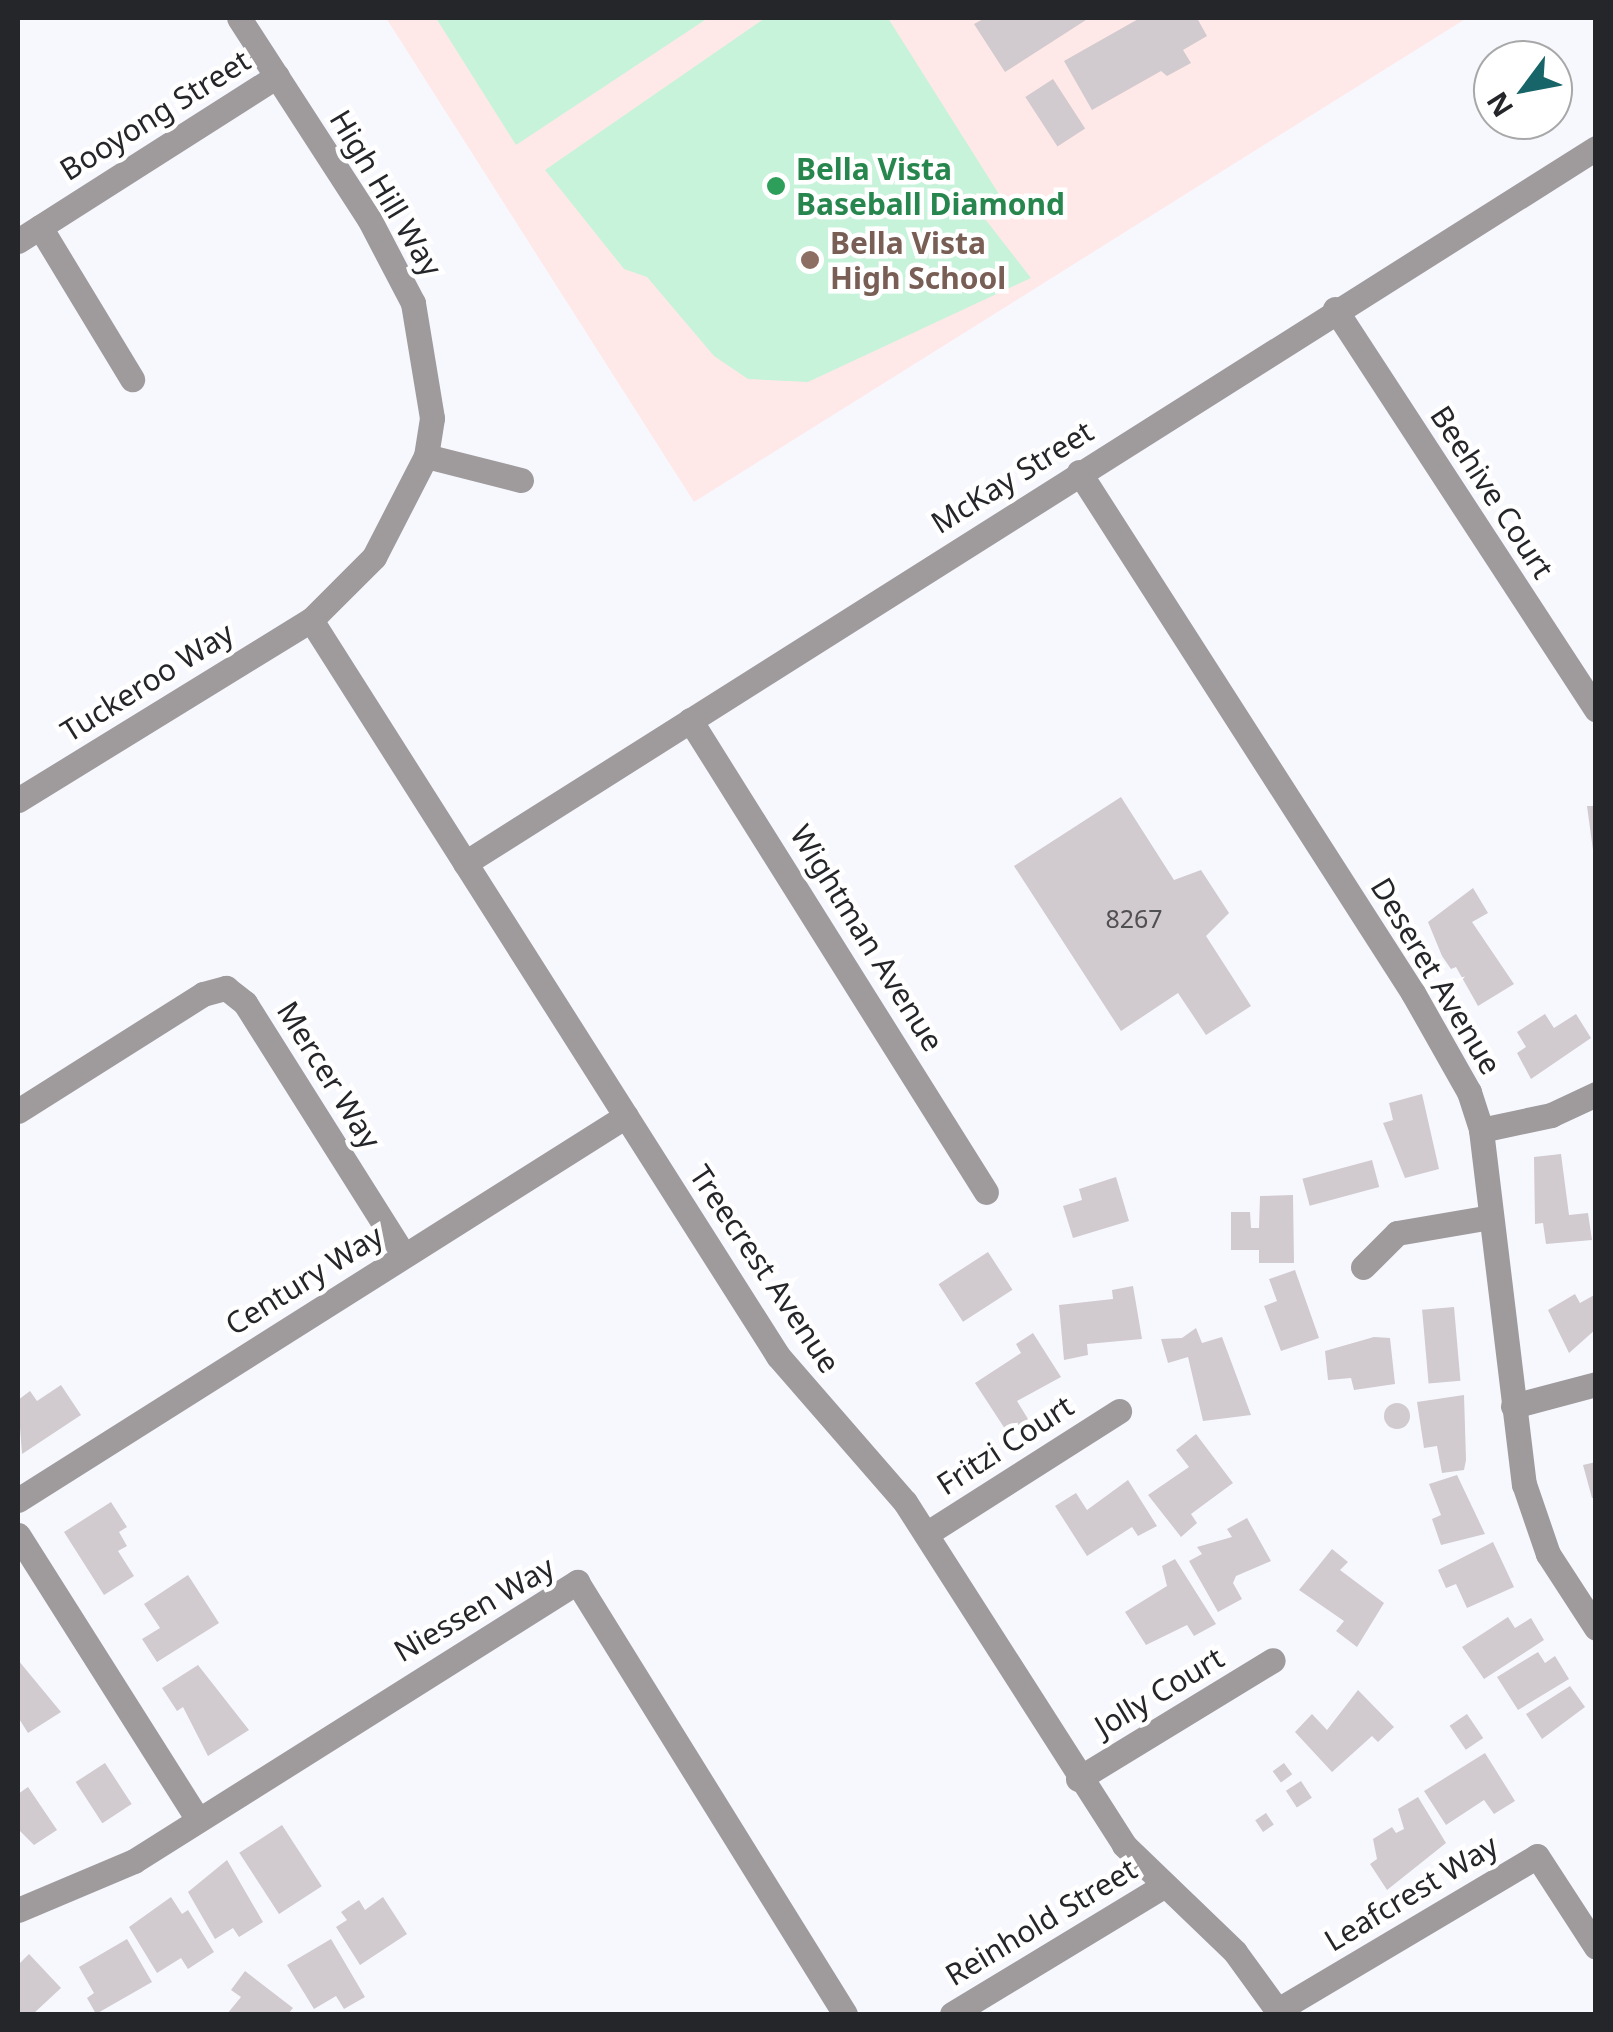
<!DOCTYPE html>
<html>
<head>
<meta charset="utf-8">
<style>
	body { margin:0 }
	#map { position:relative; width:1613px; height:2032px; overflow:hidden; background:#f7f8fe; font-family:"Noto Sans",sans-serif }
	div>[style] { position:absolute }
	[style*='--x'] { left:calc(var(--x)*1px); top:calc(var(--y)*1px); width:calc(var(--w)*1px); rotate:calc(var(--a)*1deg) }
	.education>* { inset:0; background:#ffe9e8 }
	.green>* { inset:0; background:#c7f3da }
	.building>* { inset:0; background:#d1cace; transform-origin:0 0 }
	.round { border-radius:50% }
	.minor>* { height:25px; margin:-12.5px; padding:0 12.5px; transform-origin:12.5px; border-radius:12.5px; background:#9f9b9d }
	.tertiary>* { height:25px; margin:-12.5px; padding:0 12.5px; transform-origin:12.5px; border-radius:12.5px; background:#9f9b9d }
	.dots>* { width:28px; height:28px; translate:-50% -50%; box-sizing:border-box; border:5px solid #fff; border-radius:50% }
	span { translate:-50% -50%; white-space:nowrap; text-align:center; line-height:1.15; -webkit-text-stroke:9px #fff; paint-order:stroke }
	.number-label { font-size:25px; color:#504f52 }
	.number-label span { -webkit-text-stroke-width:0 }
	.street-label { font-size:30px; color:#252629 }
	.leisure-label { font-size:30px; color:#27864d; font-weight:700 }
	.left { translate:0 -50%; text-align:left }
	.education-label { font-size:30px; color:#785e54; font-weight:700 }
	.frame { position:absolute; inset:0; border:20px solid #252629; pointer-events:none }
	.north { position:absolute; left:1473px; top:40px; width:100px; height:100px; box-sizing:border-box; background:#fff; border:2px solid #a8a8a9; border-radius:50%; rotate:238deg; font-size:28px; font-weight:700; line-height:40px; text-align:center; color:#252629 }
	.north::after { content:''; display:block; margin:auto; width:35px; height:45px; background:#176568; clip-path:polygon(50% 0,100% 100%,50% 72%,0 100%) }
</style>
</head>
<body>
<div id="map">
	<div class="education">
		<i style="clip-path:polygon(386px 18px,1467px 18px,694px 502px)"></i>
	</div>
	<div class="green">
		<i style="clip-path:polygon(436px 18px,708px 18px,516px 145px)"></i>
		<i style="clip-path:polygon(765px 18px,888px 18px,1004px 202px,982px 215px,1031px 278px,808px 382px,748px 379px,714px 356px,647px 277px,624px 269px,545px 170px)"></i>
	</div>
	<div class="building">
		<i style="clip-path:polygon(985px 18px,1089px 18px,1005px 72px,974px 24px)"></i>
		<i style="clip-path:polygon(1140px 18px,1197px 18px,1207px 36px,1183px 50px,1191px 63px,1167px 76px,1161px 71px,1092px 110px,1064px 61px)"></i>
		<i style="left:1053px;top:79px;width:59px;height:33px;rotate:57deg"></i>
		<i style="clip-path:polygon(1121px 797px,1174px 880px,1201px 870px,1229px 913px,1206px 936px,1251px 1006px,1206px 1035px,1178px 993px,1121px 1031px,1014px 866px)"></i>
		<i style="clip-path:polygon(1587px 806px,1596px 806px,1596px 850px,1593px 850px)"></i>
		<i style="clip-path:polygon(1473px 888px,1488px 913px,1472px 922px,1514px 984px,1478px 1006px,1456px 967px,1451px 969px,1442px 956px,1428px 922px)"></i>
		<i style="clip-path:polygon(1545px 1014px,1554px 1028px,1576px 1014px,1591px 1038px,1531px 1079px,1517px 1053px,1526px 1047px,1517px 1032px)"></i>
		<i style="clip-path:polygon(1422px 1094px,1439px 1169px,1405px 1178px,1383px 1123px,1393px 1120px,1389px 1103px)"></i>
		<i style="clip-path:polygon(1561px 1154px,1569px 1215px,1588px 1213px,1592px 1240px,1546px 1244px,1543px 1223px,1535px 1224px,1534px 1157px)"></i>
		<i style="left:1372px;top:1160px;width:28px;height:72px;rotate:75deg"></i>
		<i style="clip-path:polygon(1116px 1177px,1129px 1221px,1073px 1238px,1063px 1206px,1082px 1200px,1079px 1189px)"></i>
		<i style="clip-path:polygon(1293px 1195px,1294px 1263px,1259px 1263px,1259px 1250px,1231px 1250px,1231px 1212px,1250px 1212px,1251px 1228px,1259px 1228px,1260px 1196px)"></i>
		<i style="left:988px;top:1252px;width:45px;height:59px;rotate:57deg"></i>
		<i style="clip-path:polygon(1295px 1270px,1319px 1338px,1281px 1351px,1264px 1306px,1277px 1301px,1269px 1279px)"></i>
		<i style="clip-path:polygon(1133px 1286px,1142px 1339px,1087px 1344px,1088px 1355px,1064px 1360px,1059px 1305px,1113px 1299px,1112px 1290px)"></i>
		<i style="clip-path:polygon(1575px 1294px,1580px 1303px,1596px 1294px,1596px 1329px,1569px 1353px,1548px 1310px)"></i>
		<i style="left:1454px;top:1307px;width:74px;height:32px;rotate:85deg"></i>
		<i style="clip-path:polygon(1196px 1328px,1202px 1343px,1222px 1337px,1251px 1415px,1203px 1421px,1188px 1357px,1168px 1363px,1161px 1339px,1182px 1338px)"></i>
		<i style="clip-path:polygon(1033px 1333px,1061px 1377px,1017px 1401px,1028px 1419px,1007px 1432px,975px 1383px,1021px 1353px,1016px 1344px)"></i>
		<i style="clip-path:polygon(1374px 1337px,1390px 1338px,1395px 1384px,1354px 1390px,1351px 1378px,1328px 1380px,1325px 1351px)"></i>
		<i style="clip-path:polygon(61px 1385px,81px 1415px,22px 1454px,18px 1400px,30px 1391px,37px 1401px)"></i>
		<i style="clip-path:polygon(1464px 1395px,1466px 1460px,1464px 1470px,1442px 1473px,1437px 1446px,1424px 1448px,1417px 1402px)"></i>
		<i class="round" style="left:1384px;top:1403px;width:26px;height:26px"></i>
		<i style="clip-path:polygon(1196px 1434px,1233px 1483px,1191px 1514px,1197px 1523px,1181px 1537px,1148px 1495px,1189px 1467px,1176px 1450px)"></i>
		<i style="clip-path:polygon(1596px 1462px,1596px 1497px,1592px 1498px,1583px 1465px)"></i>
		<i style="clip-path:polygon(1457px 1475px,1485px 1534px,1441px 1545px,1432px 1519px,1441px 1515px,1429px 1484px)"></i>
		<i style="clip-path:polygon(1128px 1480px,1157px 1526px,1138px 1536px,1132px 1527px,1087px 1556px,1055px 1506px,1076px 1493px,1087px 1510px)"></i>
		<i style="clip-path:polygon(111px 1502px,127px 1527px,119px 1532px,127px 1546px,118px 1551px,134px 1576px,104px 1595px,64px 1532px)"></i>
		<i style="clip-path:polygon(1247px 1518px,1271px 1561px,1236px 1576px,1233px 1583px,1242px 1599px,1218px 1612px,1189px 1561px,1202px 1554px,1197px 1547px,1232px 1537px,1227px 1529px)"></i>
		<i style="clip-path:polygon(1493px 1542px,1514px 1587px,1467px 1608px,1456px 1584px,1446px 1588px,1438px 1570px)"></i>
		<i style="clip-path:polygon(1332px 1549px,1348px 1562px,1340px 1570px,1384px 1603px,1357px 1647px,1336px 1631px,1344px 1621px,1299px 1590px)"></i>
		<i style="clip-path:polygon(1175px 1559px,1216px 1624px,1194px 1636px,1187px 1625px,1146px 1645px,1125px 1612px,1167px 1586px,1162px 1566px)"></i>
		<i style="clip-path:polygon(188px 1575px,219px 1623px,157px 1662px,142px 1639px,160px 1628px,144px 1604px)"></i>
		<i style="clip-path:polygon(1508px 1617px,1515px 1628px,1531px 1618px,1544px 1640px,1484px 1679px,1462px 1647px)"></i>
		<i style="clip-path:polygon(1538px 1652px,1545px 1663px,1555px 1656px,1569px 1679px,1518px 1710px,1497px 1677px)"></i>
		<i style="clip-path:polygon(18px 1660px,61px 1712px,28px 1733px,18px 1717px)"></i>
		<i style="clip-path:polygon(198px 1665px,249px 1730px,208px 1756px,183px 1707px,177px 1711px,162px 1688px)"></i>
		<i style="clip-path:polygon(1570px 1686px,1585px 1707px,1542px 1739px,1526px 1714px)"></i>
		<i style="clip-path:polygon(1358px 1690px,1394px 1727px,1378px 1742px,1372px 1736px,1332px 1772px,1295px 1732px,1312px 1714px,1327px 1730px)"></i>
		<i style="left:1467px;top:1714px;width:29px;height:21px;rotate:56deg"></i>
		<i style="clip-path:polygon(1485px 1753px,1515px 1801px,1494px 1814px,1484px 1800px,1446px 1825px,1424px 1791px)"></i>
		<i style="left:105px;top:1763px;width:49px;height:35px;rotate:57deg"></i>
		<i style="left:1284px;top:1763px;width:14px;height:14px;rotate:54deg"></i>
		<i style="left:1301px;top:1781px;width:20px;height:18px;rotate:57deg"></i>
		<i style="clip-path:polygon(28px 1787px,57px 1830px,34px 1845px,18px 1829px,18px 1794px)"></i>
		<i style="clip-path:polygon(1418px 1797px,1446px 1843px,1387px 1890px,1370px 1864px,1377px 1859px,1373px 1839px,1392px 1827px,1396px 1833px,1404px 1829px,1398px 1809px)"></i>
		<i style="left:1266px;top:1813px;width:14px;height:13px;rotate:56deg"></i>
		<i style="left:282px;top:1825px;width:73px;height:51px;rotate:57deg"></i>
		<i style="clip-path:polygon(227px 1860px,263px 1922px,239px 1937px,233px 1928px,215px 1939px,188px 1892px)"></i>
		<i style="clip-path:polygon(171px 1897px,182px 1914px,188px 1910px,214px 1952px,188px 1969px,181px 1958px,157px 1973px,129px 1927px)"></i>
		<i style="clip-path:polygon(383px 1897px,407px 1934px,360px 1965px,336px 1927px,347px 1920px,341px 1912px,359px 1900px,365px 1910px)"></i>
		<i style="clip-path:polygon(127px 1939px,152px 1982px,96px 2014px,87px 1998px,94px 1993px,79px 1967px)"></i>
		<i style="clip-path:polygon(331px 1939px,365px 1997px,344px 2009px,336px 1996px,314px 2009px,287px 1965px)"></i>
		<i style="clip-path:polygon(29px 1954px,61px 1988px,33px 2014px,18px 2014px,18px 1965px)"></i>
		<i style="clip-path:polygon(245px 1971px,293px 2008px,288px 2014px,227px 2014px,241px 1997px,231px 1990px)"></i>
	</div>
	<div class="minor">
		<i style="--x:40;--y:227;--w:178;--a:58.8"></i>
		<i style="--x:18;--y:241;--w:307;--a:-32.5"></i>
		<i style="--x:1335;--y:309;--w:478;--a:56.9"></i>
		<i style="--x:426;--y:456;--w:98;--a:14.2"></i>
		<i style="--x:1079;--y:472;--w:619;--a:57.34"></i>
		<i style="--x:1413;--y:993;--w:114;--a:60.5"></i>
		<i style="--x:1469;--y:1092;--w:40;--a:72"></i>
		<i style="--x:1481;--y:1130;--w:357;--a:83.1"></i>
		<i style="--x:1524;--y:1484;--w:74;--a:71.1"></i>
		<i style="--x:1548;--y:1554;--w:88;--a:57"></i>
		<i style="--x:690;--y:720;--w:557;--a:57.91"></i>
		<i style="--x:18;--y:800;--w:344;--a:-31.6"></i>
		<i style="--x:311;--y:620;--w:89;--a:-45"></i>
		<i style="--x:374;--y:557;--w:114;--a:-62.8"></i>
		<i style="--x:426;--y:456;--w:38;--a:-81"></i>
		<i style="--x:432;--y:418;--w:117;--a:-99.4"></i>
		<i style="--x:413;--y:303;--w:95;--a:-117.6"></i>
		<i style="--x:369;--y:219;--w:239;--a:-122.9"></i>
		<i style="--x:18;--y:1111;--w:219;--a:-32.3"></i>
		<i style="--x:203;--y:994;--w:24;--a:-15"></i>
		<i style="--x:226;--y:988;--w:24;--a:38"></i>
		<i style="--x:245;--y:1003;--w:298;--a:57.8"></i>
		<i style="--x:1481;--y:1130;--w:72;--a:-12.1"></i>
		<i style="--x:1551;--y:1115;--w:50;--a:-25"></i>
		<i style="--x:1363;--y:1267;--w:48;--a:-45"></i>
		<i style="--x:1397;--y:1233;--w:95;--a:-9.7"></i>
		<i style="--x:1513;--y:1406;--w:86;--a:-14.8"></i>
		<i style="--x:18;--y:1500;--w:719;--a:-32.28"></i>
		<i style="--x:926;--y:1534;--w:229;--a:-32.5"></i>
		<i style="--x:18;--y:1535;--w:335;--a:57.7"></i>
		<i style="--x:1078;--y:1779;--w:228;--a:-31.4"></i>
		<i style="--x:18;--y:1910;--w:126;--a:-22.9"></i>
		<i style="--x:134;--y:1861;--w:524;--a:-32.2"></i>
		<i style="--x:577;--y:1582;--w:508;--a:58.19"></i>
		<i style="--x:1278;--y:2010;--w:301;--a:-30.7"></i>
		<i style="--x:1537;--y:1856;--w:108;--a:57"></i>
		<i style="--x:952;--y:2014;--w:247;--a:-31.2"></i>
	</div>
	<div class="tertiary">
		<i style="--x:311;--y:620;--w:872;--a:57.6"></i>
		<i style="--x:778;--y:1356;--w:194;--a:49"></i>
		<i style="--x:905;--y:1502;--w:407;--a:57.4"></i>
		<i style="--x:1124;--y:1845;--w:154;--a:43.9"></i>
		<i style="--x:1235;--y:1952;--w:77;--a:54"></i>
		<i style="--x:465;--y:863;--w:1338;--a:-32.3"></i>
	</div>
	<div class="dots">
		<i style="left:776px;top:186px;background:#2e9e5b"></i>
		<i style="left:810px;top:260px;background:#8d6e63"></i>
	</div>
	<div class="number-label">
		<span style="left:1134px;top:918px">8267</span>
	</div>
	<div class="street-label">
		<span style="left:155px;top:115px;rotate:-32deg">Booyong Street</span>
		<span style="left:386px;top:193px;rotate:59deg">High Hill Way</span>
		<span style="left:1012px;top:477px;rotate:-32deg">McKay Street</span>
		<span style="left:1492px;top:492px;rotate:57deg">Beehive Court</span>
		<span style="left:147px;top:682px;rotate:-32deg">Tuckeroo Way</span>
		<span style="left:867px;top:938px;rotate:58deg">Wightman Avenue</span>
		<span style="left:1436px;top:976px;rotate:59deg">Deseret Avenue</span>
		<span style="left:329px;top:1075px;rotate:58deg">Mercer Way</span>
		<span style="left:765px;top:1269px;rotate:56deg">Treecrest Avenue</span>
		<span style="left:304px;top:1280px;rotate:-32deg">Century Way</span>
		<span style="left:1005px;top:1445px;rotate:-33deg">Fritzi Court</span>
		<span style="left:474px;top:1609px;rotate:-30deg">Niessen Way</span>
		<span style="left:1159px;top:1692px;rotate:-31deg">Jolly Court</span>
		<span style="left:1411px;top:1893px;rotate:-31deg">Leafcrest Way</span>
		<span style="left:1041px;top:1922px;rotate:-31deg">Reinhold Street</span>
	</div>
	<div class="leisure-label">
		<span class="left" style="left:796px;top:186px">Bella Vista<br>Baseball Diamond</span>
	</div>
	<div class="education-label">
		<span class="left" style="left:830px;top:260px">Bella Vista<br>High School</span>
	</div>
	<div class="frame"></div>
	<div class="north">N</div>
</div>
</body>
</html>
